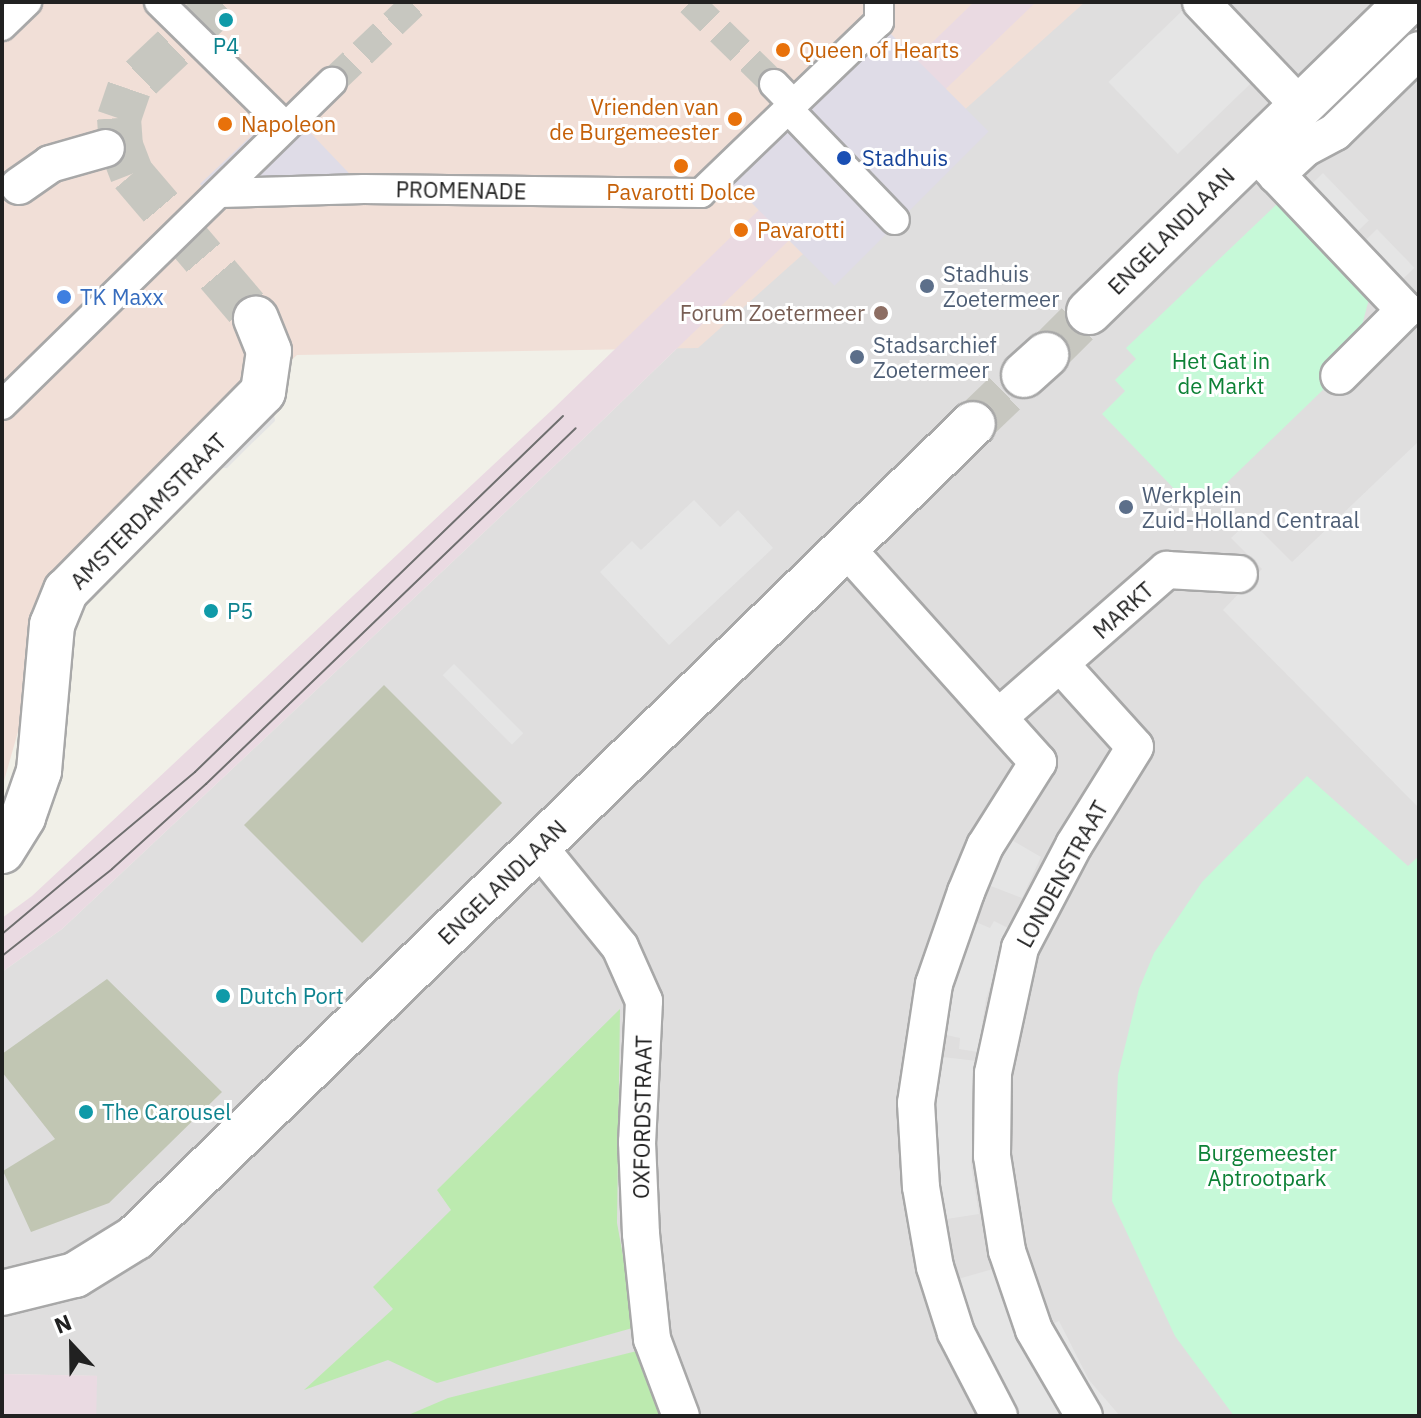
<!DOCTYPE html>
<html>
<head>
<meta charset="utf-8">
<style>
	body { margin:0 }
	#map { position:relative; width:1421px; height:1418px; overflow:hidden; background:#f1f0e8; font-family:"IBM Plex Sans",sans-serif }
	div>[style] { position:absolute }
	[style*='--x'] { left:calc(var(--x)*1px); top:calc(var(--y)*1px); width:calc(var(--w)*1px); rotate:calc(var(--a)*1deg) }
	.residential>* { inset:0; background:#dfdede }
	.commercial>* { inset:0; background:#f1dfd7 }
	.industrial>* { inset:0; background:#eadae2; transform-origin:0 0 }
	.construction>* { inset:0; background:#c1c6b3; transform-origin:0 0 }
	.grass>* { inset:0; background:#bceaaf }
	.park>* { inset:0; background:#c6f9d8 }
	.parking>* { inset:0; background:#e5e5e5; transform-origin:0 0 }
	.plaza>* { inset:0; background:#dfdce7; transform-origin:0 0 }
	.pedestrian-tunnel>* { height:28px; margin-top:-14px; transform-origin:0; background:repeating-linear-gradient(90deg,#c7c7c0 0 28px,transparent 0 42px) }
	.tertiary-tunnel>* { height:44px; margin-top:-22px; transform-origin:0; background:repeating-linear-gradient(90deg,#c7c7c0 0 44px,transparent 0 66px) }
	.roads { filter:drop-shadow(2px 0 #a8a8a8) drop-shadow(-2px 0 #a8a8a8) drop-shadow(0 2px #a8a8a8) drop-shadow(0 -2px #a8a8a8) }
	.pedestrian>* { height:28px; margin:-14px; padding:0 14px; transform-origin:14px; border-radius:14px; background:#fff }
	.minor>* { height:36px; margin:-18px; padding:0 18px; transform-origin:18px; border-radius:18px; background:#fff }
	.tertiary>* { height:44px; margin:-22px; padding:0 22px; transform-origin:22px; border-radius:22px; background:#fff }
	.tram>* { height:2px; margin:-1px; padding:0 1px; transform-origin:1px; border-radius:1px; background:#6f6f6f }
	.dots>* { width:22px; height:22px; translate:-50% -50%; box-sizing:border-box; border:4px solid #fff; border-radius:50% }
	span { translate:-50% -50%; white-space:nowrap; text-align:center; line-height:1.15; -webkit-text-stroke:6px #fff; paint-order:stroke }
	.culture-label { font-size:22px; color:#0d838f }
	.left { translate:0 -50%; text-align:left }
	.food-label { font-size:22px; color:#c56008 }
	.right { translate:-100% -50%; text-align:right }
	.transit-label { font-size:22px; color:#164399 }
	.street-label { font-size:22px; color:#212121 }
	.service-label { font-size:22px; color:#4e5e75 }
	.shop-label { font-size:22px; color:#366cbe }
	.education-label { font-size:22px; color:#785e54 }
	.park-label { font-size:22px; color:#0d8136 }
	.frame { position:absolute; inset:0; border:4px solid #212121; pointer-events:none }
	.north { position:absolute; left:32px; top:1306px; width:80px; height:80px; -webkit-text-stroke:6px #fff; paint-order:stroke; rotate:338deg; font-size:22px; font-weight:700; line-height:32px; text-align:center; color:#212121 }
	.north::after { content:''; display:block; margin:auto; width:28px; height:36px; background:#212121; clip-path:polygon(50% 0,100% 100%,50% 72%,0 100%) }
</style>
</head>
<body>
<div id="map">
	<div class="residential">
		<i style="clip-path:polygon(1036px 2px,1419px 2px,1419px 1416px,93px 1416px,97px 1376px,2px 1374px,2px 972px,62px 929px,582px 440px)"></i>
	</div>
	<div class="commercial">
		<i style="clip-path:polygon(22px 2px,1085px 2px,698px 348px,297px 355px,64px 570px,2px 788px,2px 22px)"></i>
	</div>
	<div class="industrial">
		<i style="clip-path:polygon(974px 2px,1036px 2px,582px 440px,62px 929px,2px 972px,2px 918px,32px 896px,553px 409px)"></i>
		<i style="left:2px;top:1374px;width:95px;height:42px;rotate:1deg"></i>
	</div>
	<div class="construction">
		<i style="left:384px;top:685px;width:167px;height:198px;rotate:45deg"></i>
		<i style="clip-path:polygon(107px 979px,222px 1092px,109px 1203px,31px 1232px,3px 1171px,55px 1139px,2px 1072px,2px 1054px)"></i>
	</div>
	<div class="grass">
		<i style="clip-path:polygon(620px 1009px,617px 1223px,636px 1327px,437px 1383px,388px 1360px,304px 1390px,393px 1309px,373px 1287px,451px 1210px,437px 1190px)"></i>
		<i style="clip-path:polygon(645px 1349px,667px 1416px,406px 1416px,448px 1398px)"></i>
	</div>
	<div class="park">
		<i style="clip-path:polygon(1278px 203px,1370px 295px,1360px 333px,1328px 385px,1215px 494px,1183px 498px,1102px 414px,1125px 391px,1115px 380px,1136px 359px,1126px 348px)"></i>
		<i style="clip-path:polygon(1307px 776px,1408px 866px,1419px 856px,1419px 1416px,1234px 1416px,1175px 1336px,1112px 1201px,1118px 1075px,1139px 989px,1154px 953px,1202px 882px)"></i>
	</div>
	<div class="parking">
		<i style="left:1186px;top:7px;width:100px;height:108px;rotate:46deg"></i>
		<i style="left:1323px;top:173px;width:66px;height:18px;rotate:46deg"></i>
		<i style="left:1377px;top:229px;width:54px;height:18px;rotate:46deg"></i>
		<i style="clip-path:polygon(273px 407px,275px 421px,250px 445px,227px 468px,212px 468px)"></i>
		<i style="clip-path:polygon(1419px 441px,1419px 808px,1223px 610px,1262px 569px,1231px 538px,1250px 520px,1292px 562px)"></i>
		<i style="clip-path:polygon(694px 500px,720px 527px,738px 510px,773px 548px,669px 645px,600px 572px,632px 541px,641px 550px)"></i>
		<i style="left:454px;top:664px;width:98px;height:16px;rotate:45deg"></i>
		<i style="clip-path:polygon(1003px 835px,1041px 857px,1022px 898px,983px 883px)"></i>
		<i style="clip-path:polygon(969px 919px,990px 928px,994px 921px,1010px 929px,986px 999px,978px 1052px,959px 1049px,960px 1038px,937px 1033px)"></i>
		<i style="clip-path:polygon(934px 1056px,977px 1061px,971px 1165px,979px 1214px,940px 1220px,932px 1170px)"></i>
		<i style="clip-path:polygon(993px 1269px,1018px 1338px,1063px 1416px,1012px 1416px,951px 1281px)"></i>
		<i style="clip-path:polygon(1059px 1321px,1089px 1380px,1120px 1416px,1096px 1416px,1044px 1328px)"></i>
	</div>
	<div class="plaza">
		<i style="left:879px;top:22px;width:155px;height:218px;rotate:45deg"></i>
		<i style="clip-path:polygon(284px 105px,364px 189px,214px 199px,200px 184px)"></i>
	</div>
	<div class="pedestrian-tunnel">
		<i style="--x:690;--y:2;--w:117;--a:44.3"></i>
		<i style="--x:332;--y:82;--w:116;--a:-43.6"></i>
	</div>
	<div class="tertiary-tunnel">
		<i style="--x:221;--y:2;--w:127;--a:136.6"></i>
		<i style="--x:129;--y:89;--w:31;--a:109"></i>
		<i style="--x:119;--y:118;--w:28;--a:86"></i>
		<i style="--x:121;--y:146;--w:30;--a:69"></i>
		<i style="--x:132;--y:174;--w:191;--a:49.5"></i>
		<i style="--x:1046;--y:355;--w:61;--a:-45"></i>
		<i style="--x:973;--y:424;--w:71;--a:-43.9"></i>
	</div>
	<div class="roads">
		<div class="pedestrian">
			<i style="--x:159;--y:2;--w:175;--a:44.5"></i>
			<i style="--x:2;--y:26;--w:35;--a:-44"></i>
			<i style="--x:774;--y:84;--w:28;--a:46"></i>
			<i style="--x:788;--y:109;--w:154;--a:46.1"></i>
			<i style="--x:220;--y:193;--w:144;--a:-1.6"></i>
			<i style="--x:364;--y:189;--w:337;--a:0.7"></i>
			<i style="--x:701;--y:193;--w:247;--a:-43.9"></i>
			<i style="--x:879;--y:22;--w:20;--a:-90"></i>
			<i style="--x:2;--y:405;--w:462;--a:-44.4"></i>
		</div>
		<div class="minor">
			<i style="--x:1201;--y:2;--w:144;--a:46.4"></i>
			<i style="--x:1253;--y:150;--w:221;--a:46.5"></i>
			<i style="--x:1405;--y:310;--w:93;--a:135"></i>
			<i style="--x:1276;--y:175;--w:40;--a:-43"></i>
			<i style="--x:1305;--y:148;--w:34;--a:-28"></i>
			<i style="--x:1335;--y:132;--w:117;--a:-44.3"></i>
			<i style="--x:19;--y:186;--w:38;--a:-35"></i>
			<i style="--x:50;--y:164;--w:58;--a:-15.9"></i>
			<i style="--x:845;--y:547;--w:289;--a:48.1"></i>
			<i style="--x:1038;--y:762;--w:99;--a:122.2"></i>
			<i style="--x:985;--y:846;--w:50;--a:112.4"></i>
			<i style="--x:966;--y:892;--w:97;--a:109.2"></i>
			<i style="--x:934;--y:984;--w:120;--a:98.6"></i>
			<i style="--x:916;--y:1103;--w:84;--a:86.6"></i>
			<i style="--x:921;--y:1187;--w:81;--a:80.1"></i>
			<i style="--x:935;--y:1267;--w:69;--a:72.3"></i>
			<i style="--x:956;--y:1333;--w:93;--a:62.6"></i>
			<i style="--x:1061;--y:665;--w:110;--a:47.9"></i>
			<i style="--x:1135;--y:747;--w:115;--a:121.9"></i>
			<i style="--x:1074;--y:845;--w:116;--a:117.7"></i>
			<i style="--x:1020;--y:948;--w:128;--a:102.2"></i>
			<i style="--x:993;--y:1073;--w:83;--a:90.7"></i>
			<i style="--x:992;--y:1156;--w:96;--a:81"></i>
			<i style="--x:1007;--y:1251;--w:83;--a:71.1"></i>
			<i style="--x:1034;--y:1330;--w:99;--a:59.8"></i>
			<i style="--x:1000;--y:716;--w:222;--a:-41.2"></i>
			<i style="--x:1167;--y:570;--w:72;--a:3.2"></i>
			<i style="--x:538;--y:846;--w:130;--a:50.9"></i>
			<i style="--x:620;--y:947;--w:59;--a:66"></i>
			<i style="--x:644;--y:1001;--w:141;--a:92.8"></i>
			<i style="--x:637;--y:1142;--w:92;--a:87.5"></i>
			<i style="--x:641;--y:1234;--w:106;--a:84"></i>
			<i style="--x:652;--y:1339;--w:82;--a:69.4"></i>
		</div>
		<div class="tertiary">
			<i style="--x:1089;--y:312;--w:445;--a:-44.2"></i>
			<i style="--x:1024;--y:375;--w:30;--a:-42"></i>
			<i style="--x:2;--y:851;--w:40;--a:-58"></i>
			<i style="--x:23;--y:817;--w:49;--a:-70.8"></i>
			<i style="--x:39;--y:771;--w:147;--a:-84.9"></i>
			<i style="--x:52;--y:625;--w:37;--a:-68"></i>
			<i style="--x:66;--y:591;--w:280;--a:-45.3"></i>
			<i style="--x:263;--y:392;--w:41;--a:-81.7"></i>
			<i style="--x:269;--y:351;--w:35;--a:-112"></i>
			<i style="--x:2;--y:1293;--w:75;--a:-13.9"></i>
			<i style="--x:75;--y:1275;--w:70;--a:-31.7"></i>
			<i style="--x:135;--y:1238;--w:1168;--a:-44.17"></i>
		</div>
	</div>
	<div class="tram">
		<i style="--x:2;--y:934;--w:252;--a:-40"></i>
		<i style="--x:195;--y:772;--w:512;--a:-44.05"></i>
		<i style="--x:2;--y:956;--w:140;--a:-38.3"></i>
		<i style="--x:112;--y:869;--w:127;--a:-42.1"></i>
		<i style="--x:206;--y:784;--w:513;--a:-43.9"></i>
	</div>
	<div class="dots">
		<i style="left:226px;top:20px;background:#0f9aa8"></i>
		<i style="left:783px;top:50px;background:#e8710a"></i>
		<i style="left:735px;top:119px;background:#e8710a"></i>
		<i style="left:225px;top:124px;background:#e8710a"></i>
		<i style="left:844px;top:158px;background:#1a4fb4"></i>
		<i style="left:681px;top:166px;background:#e8710a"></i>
		<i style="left:741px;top:230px;background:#e8710a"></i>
		<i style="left:927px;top:286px;background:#5c6f8a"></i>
		<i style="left:64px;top:297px;background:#3f7fe0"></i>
		<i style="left:881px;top:313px;background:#8d6e63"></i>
		<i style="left:857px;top:357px;background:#5c6f8a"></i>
		<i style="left:1126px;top:507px;background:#5c6f8a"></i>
		<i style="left:211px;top:611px;background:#0f9aa8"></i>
		<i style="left:223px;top:996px;background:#0f9aa8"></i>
		<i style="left:86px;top:1112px;background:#0f9aa8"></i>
	</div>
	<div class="culture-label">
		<span style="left:226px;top:46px">P4</span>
		<span class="left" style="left:227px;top:611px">P5</span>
		<span class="left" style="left:239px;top:996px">Dutch Port</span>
		<span class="left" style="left:102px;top:1112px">The Carousel</span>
	</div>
	<div class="food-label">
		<span class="left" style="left:799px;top:50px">Queen of Hearts</span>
		<span class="right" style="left:719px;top:119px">Vrienden van<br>de Burgemeester</span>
		<span class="left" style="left:241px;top:124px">Napoleon</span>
		<span style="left:681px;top:192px">Pavarotti Dolce</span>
		<span class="left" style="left:757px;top:230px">Pavarotti</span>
	</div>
	<div class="transit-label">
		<span class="left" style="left:862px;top:158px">Stadhuis</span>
	</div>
	<div class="street-label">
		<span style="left:461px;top:190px;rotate:1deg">PROMENADE</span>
		<span style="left:1171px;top:231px;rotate:-45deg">ENGELANDLAAN</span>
		<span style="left:148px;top:511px;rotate:-45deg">AMSTERDAMSTRAAT</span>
		<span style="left:1123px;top:610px;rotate:-42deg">MARKT</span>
		<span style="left:1062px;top:874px;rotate:-61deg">LONDENSTRAAT</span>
		<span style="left:502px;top:882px;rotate:-44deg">ENGELANDLAAN</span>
		<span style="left:642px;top:1117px;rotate:-89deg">OXFORDSTRAAT</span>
	</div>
	<div class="service-label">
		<span class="left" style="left:943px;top:286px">Stadhuis<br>Zoetermeer</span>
		<span class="left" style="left:873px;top:357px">Stadsarchief<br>Zoetermeer</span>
		<span class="left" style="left:1142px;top:507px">Werkplein<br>Zuid-Holland Centraal</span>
	</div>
	<div class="shop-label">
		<span class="left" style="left:80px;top:297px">TK Maxx</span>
	</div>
	<div class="education-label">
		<span class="right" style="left:865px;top:313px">Forum Zoetermeer</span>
	</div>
	<div class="park-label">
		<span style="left:1221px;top:373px">Het Gat in<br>de Markt</span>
		<span style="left:1267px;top:1165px">Burgemeester<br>Aptrootpark</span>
	</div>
	<div class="frame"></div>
	<div class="north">N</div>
</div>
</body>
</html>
